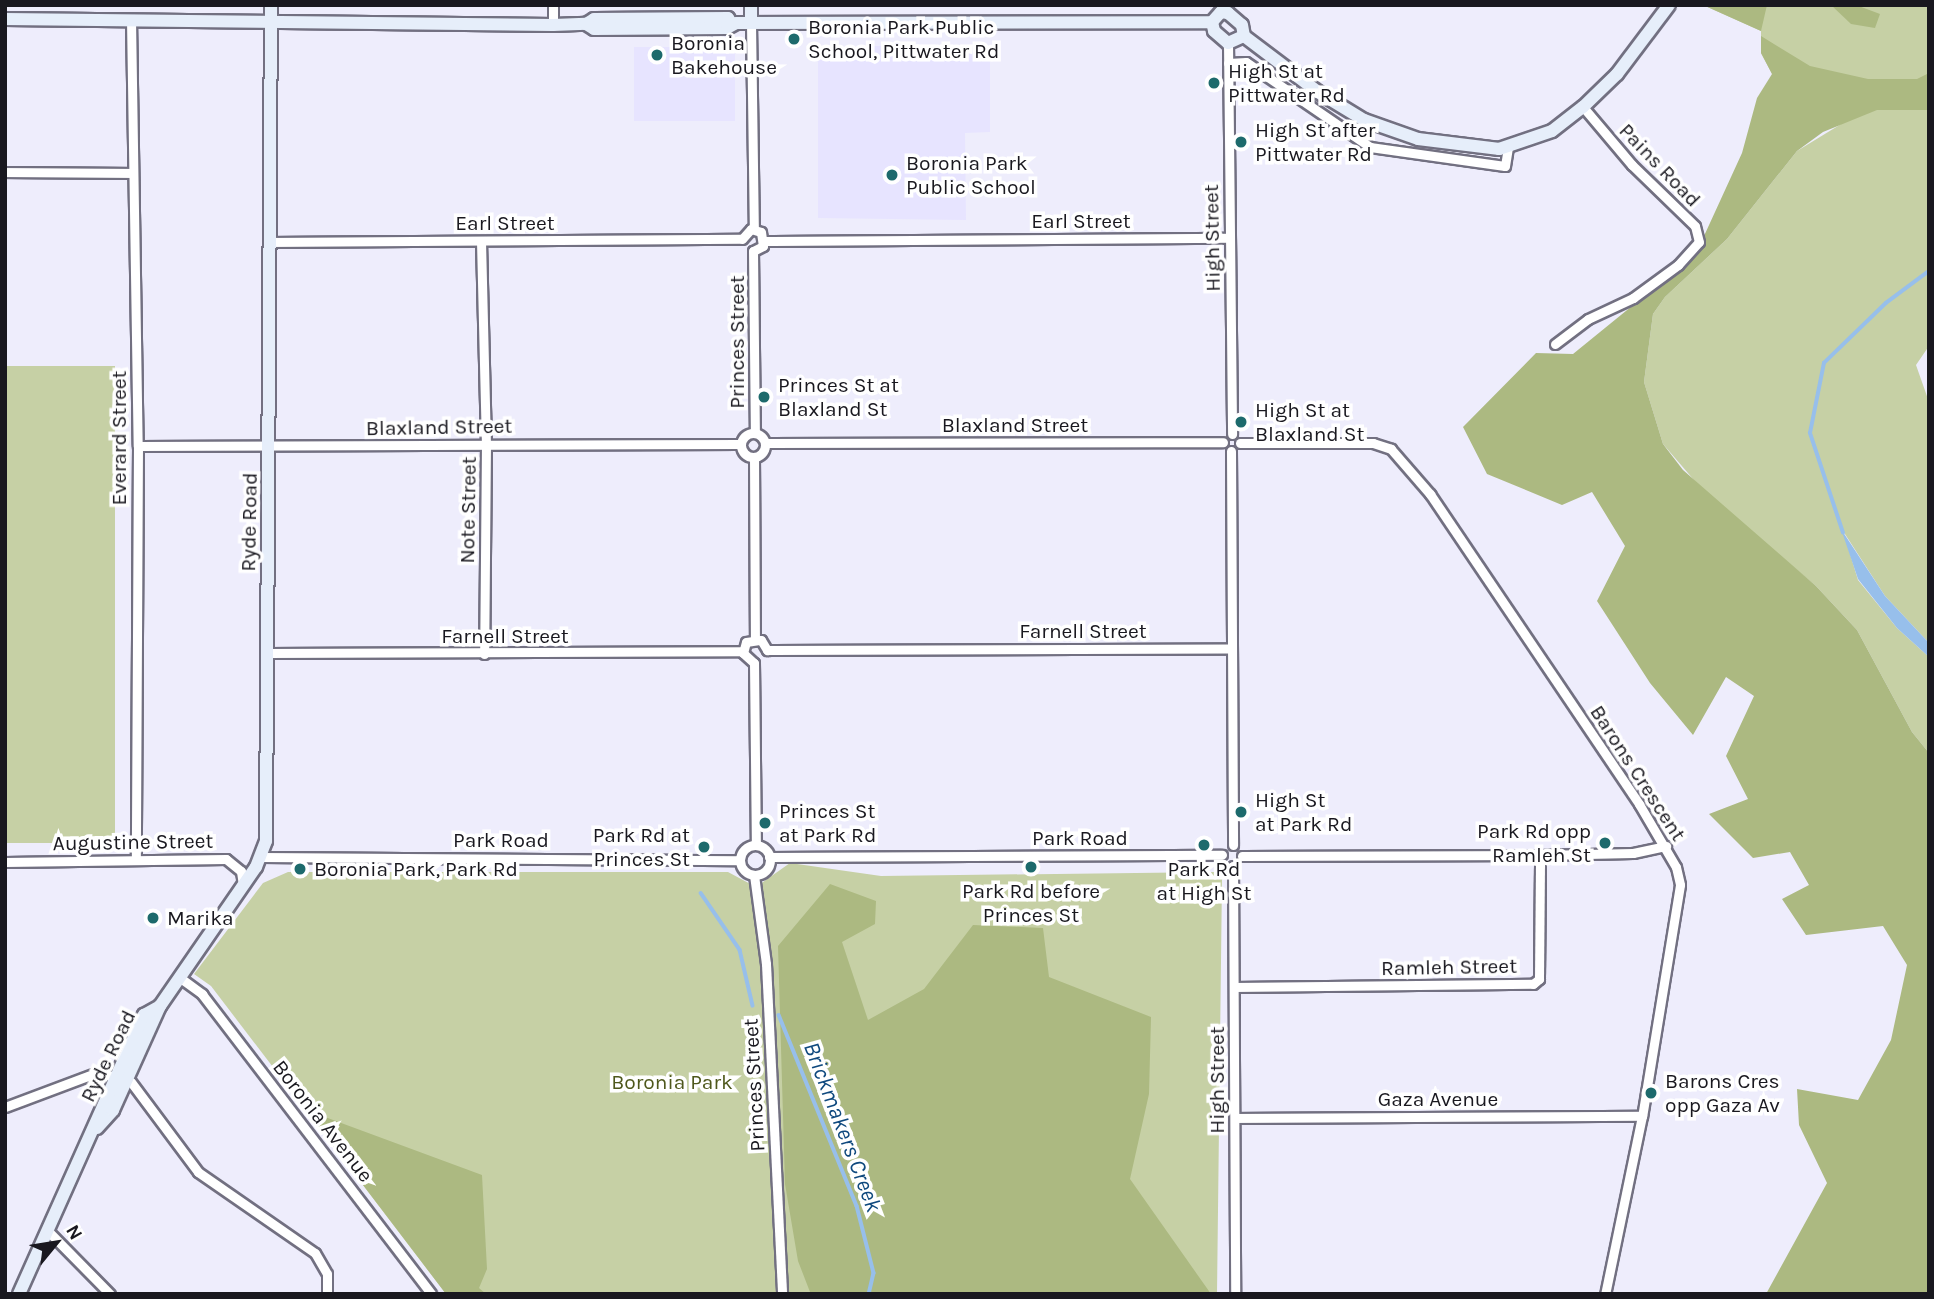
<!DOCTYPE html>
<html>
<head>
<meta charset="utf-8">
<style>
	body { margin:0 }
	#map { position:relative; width:1934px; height:1299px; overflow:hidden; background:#eeedfc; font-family:Karla,sans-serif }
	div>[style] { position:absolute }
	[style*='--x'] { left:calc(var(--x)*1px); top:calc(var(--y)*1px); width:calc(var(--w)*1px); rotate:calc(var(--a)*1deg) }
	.built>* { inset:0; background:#e7e4ff; transform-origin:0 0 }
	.green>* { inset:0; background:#c6d0a5; transform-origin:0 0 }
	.forest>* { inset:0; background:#acb981 }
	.water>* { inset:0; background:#97bfeb }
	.stream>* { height:3.5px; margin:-1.75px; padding:0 1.75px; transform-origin:1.75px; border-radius:1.75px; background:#97bfeb }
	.roads { filter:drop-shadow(2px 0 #727081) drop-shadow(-2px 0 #727081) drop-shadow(0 2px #727081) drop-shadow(0 -2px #727081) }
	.street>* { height:9px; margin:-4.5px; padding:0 4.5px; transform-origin:4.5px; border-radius:4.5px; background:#fff }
	.street>.ring { margin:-4.5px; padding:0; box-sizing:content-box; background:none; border:9px solid #fff; border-radius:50% }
	.secondary>* { height:12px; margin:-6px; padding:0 6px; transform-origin:6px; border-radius:6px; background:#e6eefa }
	.dots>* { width:19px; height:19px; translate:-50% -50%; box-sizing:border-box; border:4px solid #fff; border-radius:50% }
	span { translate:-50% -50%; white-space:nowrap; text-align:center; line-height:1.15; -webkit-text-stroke:7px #fff; paint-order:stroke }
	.poi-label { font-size:21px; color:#19181f }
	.left { translate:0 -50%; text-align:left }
	.right { translate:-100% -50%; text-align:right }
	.street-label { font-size:21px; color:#19181f }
	.park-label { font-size:21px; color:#4e581c }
	.water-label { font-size:23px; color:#0f497e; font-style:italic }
	.frame { position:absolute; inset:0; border:7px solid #19181f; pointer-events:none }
	.north { position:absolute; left:21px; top:1208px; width:70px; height:70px; -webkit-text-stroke:5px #fff; paint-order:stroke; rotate:60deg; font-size:19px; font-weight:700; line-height:28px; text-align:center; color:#19181f }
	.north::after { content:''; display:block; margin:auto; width:24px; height:32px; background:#19181f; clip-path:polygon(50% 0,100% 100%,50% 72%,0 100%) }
</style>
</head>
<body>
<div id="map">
	<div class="built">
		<i style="clip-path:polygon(818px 46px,990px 46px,990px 132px,965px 133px,966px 220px,818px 218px)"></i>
		<i style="left:634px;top:47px;width:101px;height:74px"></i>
	</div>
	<div class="green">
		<i style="clip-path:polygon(1703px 5px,1929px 5px,1929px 346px,1916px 365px,1929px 402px,1929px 643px,1885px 596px,1843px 531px,1858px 580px,1897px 628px,1929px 657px,1929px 753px,1912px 732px,1857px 630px,1816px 586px,1706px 494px,1663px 444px,1644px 382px,1653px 314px,1665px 297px,1727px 239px,1797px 151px,1851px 118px,1778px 85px,1761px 53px,1761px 31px)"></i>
		<i style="left:115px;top:366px;width:477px;height:110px;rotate:90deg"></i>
		<i style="clip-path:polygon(790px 863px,881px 876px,1216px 872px,1222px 879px,1217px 1294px,446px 1294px,211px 986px,194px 974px,263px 883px,288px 872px,728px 872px,756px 887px)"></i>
	</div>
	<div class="forest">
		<i style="clip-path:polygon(1703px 5px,1767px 5px,1761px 31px)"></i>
		<i style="clip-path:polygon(1831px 5px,1856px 5px,1880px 14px,1875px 28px,1851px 24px)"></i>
		<i style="clip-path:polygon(1761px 36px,1810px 66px,1868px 79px,1917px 79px,1929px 73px,1929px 110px,1877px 110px,1823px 132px,1797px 151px,1727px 239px,1665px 297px,1653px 314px,1644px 382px,1663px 444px,1683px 470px,1816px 586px,1857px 630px,1912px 732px,1929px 753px,1927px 1294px,1766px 1294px,1827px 1183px,1799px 1125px,1797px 1089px,1858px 1100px,1891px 1040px,1907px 965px,1883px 926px,1806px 935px,1782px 899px,1809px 885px,1790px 852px,1753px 858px,1709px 814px,1748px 799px,1726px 756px,1754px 696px,1726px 677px,1693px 735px,1650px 683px,1597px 601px,1625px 546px,1592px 492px,1562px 505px,1487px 474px,1463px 427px,1536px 353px,1573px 354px,1648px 293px,1689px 244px,1704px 236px,1742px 153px,1757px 98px,1772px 74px,1761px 53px)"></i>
		<i style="clip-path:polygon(830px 884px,876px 901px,875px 924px,842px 942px,868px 1020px,924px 989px,973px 925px,1043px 928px,1049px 977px,1151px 1017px,1149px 1094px,1130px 1179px,1211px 1294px,806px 1294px,810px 1292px,798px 1261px,785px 1184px,778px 946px)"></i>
		<i style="clip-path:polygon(306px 1110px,482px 1175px,487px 1269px,479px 1288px,486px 1294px,446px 1294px)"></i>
	</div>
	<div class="water">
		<i style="clip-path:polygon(1841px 529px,1885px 596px,1929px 643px,1929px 657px,1897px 628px,1858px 579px)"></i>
	</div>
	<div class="stream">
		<i style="--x:1843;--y:533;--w:105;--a:-108.3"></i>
		<i style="--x:1810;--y:433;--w:71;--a:-78.7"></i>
		<i style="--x:1824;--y:363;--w:86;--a:-44.1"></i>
		<i style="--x:1886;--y:303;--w:54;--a:-36.7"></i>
		<i style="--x:701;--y:893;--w:69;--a:55.6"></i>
		<i style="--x:740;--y:950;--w:57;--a:76.9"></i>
		<i style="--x:779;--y:1015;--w:206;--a:67.8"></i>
		<i style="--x:857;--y:1206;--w:69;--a:75.8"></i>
		<i style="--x:874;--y:1273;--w:22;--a:103"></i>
	</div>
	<div class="roads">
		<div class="street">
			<i style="--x:553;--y:5;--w:20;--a:90"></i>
			<i style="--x:131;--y:19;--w:427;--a:89.1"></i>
			<i style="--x:138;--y:446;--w:411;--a:90.3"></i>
			<i style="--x:751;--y:23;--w:206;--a:89.2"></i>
			<i style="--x:1228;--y:43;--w:391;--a:89.4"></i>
			<i style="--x:1228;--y:63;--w:18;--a:-3"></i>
			<i style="--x:1246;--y:62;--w:150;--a:34.4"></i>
			<i style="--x:1370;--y:147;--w:136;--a:8"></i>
			<i style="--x:1505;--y:166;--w:18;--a:-81"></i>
			<i style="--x:5;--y:172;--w:128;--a:0.4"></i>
			<i style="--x:742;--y:239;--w:13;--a:-48"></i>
			<i style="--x:751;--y:229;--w:10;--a:17"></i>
			<i style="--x:761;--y:232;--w:14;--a:82"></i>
			<i style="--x:763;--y:246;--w:11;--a:153"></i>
			<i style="--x:481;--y:241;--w:202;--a:88.6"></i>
			<i style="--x:486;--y:443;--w:211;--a:90.5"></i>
			<i style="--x:764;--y:241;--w:466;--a:-0.4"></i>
			<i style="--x:268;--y:242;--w:474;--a:-0.4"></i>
			<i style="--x:753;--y:251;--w:181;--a:89.4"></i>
			<i style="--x:1555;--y:344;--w:41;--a:-37.1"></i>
			<i style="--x:1588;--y:319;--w:50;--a:-25"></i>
			<i style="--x:1633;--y:298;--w:56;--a:-36.3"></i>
			<i style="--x:1678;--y:265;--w:31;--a:-48"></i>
			<i style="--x:1699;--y:242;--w:16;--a:-104"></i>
			<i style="--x:1695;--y:226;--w:88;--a:-135.9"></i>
			<i style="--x:1632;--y:165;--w:76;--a:-130.2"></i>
			<i class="ring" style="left:741px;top:433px;width:15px;height:15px"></i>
			<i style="--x:766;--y:443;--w:457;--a:-0.1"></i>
			<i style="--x:1240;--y:443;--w:133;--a:0"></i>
			<i style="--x:1373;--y:443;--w:19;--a:18"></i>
			<i style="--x:1391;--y:449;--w:60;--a:49.1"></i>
			<i style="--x:1430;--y:494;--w:374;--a:56"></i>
			<i style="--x:1639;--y:804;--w:73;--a:59.6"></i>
			<i style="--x:1676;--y:867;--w:18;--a:77"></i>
			<i style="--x:1680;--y:885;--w:234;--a:99.3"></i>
			<i style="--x:1642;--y:1116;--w:182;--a:101.7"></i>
			<i style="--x:138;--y:446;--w:603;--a:-0.19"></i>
			<i style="--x:1231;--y:451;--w:394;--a:89.7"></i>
			<i style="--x:754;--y:457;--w:182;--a:89.7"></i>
			<i style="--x:767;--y:650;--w:463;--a:-0.2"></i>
			<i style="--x:267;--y:653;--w:476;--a:-0.2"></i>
			<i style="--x:754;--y:663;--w:182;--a:89.4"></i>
			<i style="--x:754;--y:663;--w:15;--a:-138"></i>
			<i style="--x:743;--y:653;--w:11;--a:-75"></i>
			<i style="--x:746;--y:642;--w:15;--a:-8"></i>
			<i style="--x:761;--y:640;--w:12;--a:59"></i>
			<i class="ring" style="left:740px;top:845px;width:21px;height:21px"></i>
			<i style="--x:1242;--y:856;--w:298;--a:-0.2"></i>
			<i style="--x:1540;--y:855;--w:93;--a:-1.2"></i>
			<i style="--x:1633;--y:853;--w:34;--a:-12"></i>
			<i style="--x:262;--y:857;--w:478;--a:0.4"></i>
			<i style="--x:769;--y:857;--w:453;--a:-0.3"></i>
			<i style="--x:5;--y:862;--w:221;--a:-0.8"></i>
			<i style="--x:226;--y:859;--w:19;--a:39"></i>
			<i style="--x:241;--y:871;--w:15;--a:82"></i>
			<i style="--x:1233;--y:866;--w:428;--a:89.7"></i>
			<i style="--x:754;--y:875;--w:90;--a:82.3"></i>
			<i style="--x:766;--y:964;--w:330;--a:87.2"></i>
			<i style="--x:179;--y:977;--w:29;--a:36"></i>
			<i style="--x:202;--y:994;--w:377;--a:52.6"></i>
			<i style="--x:1234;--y:987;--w:299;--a:-0.6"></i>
			<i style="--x:1533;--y:984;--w:8;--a:-40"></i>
			<i style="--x:1539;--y:979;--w:124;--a:-89.5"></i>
			<i style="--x:5;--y:1107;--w:99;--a:-20.6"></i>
			<i style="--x:98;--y:1072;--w:34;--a:17"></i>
			<i style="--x:131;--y:1082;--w:112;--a:53.3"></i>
			<i style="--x:198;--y:1172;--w:142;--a:34.7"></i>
			<i style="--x:315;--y:1253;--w:24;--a:60"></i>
			<i style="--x:327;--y:1274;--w:20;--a:90"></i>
			<i style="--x:1235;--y:1118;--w:407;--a:-0.3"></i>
			<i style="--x:47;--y:1230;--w:90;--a:45.5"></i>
		</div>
		<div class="secondary">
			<i style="--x:751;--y:5;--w:18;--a:90"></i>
			<i style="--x:5;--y:19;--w:548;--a:0.63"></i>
			<i style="--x:553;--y:25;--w:33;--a:-2"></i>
			<i style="--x:586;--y:24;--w:9;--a:-32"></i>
			<i style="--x:594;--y:19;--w:134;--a:-0.4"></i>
			<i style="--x:728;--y:18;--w:6;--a:59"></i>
			<i style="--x:1212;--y:22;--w:13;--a:-48"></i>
			<i style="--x:1221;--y:12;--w:7;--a:8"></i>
			<i style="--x:1228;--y:13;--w:18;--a:41"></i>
			<i style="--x:1242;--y:25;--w:11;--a:80"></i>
			<i style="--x:1212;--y:22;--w:9;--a:77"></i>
			<i style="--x:1214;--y:31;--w:18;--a:41"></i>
			<i style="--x:1228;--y:43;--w:17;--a:-24"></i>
			<i style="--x:586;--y:24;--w:9;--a:32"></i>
			<i style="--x:594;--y:29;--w:133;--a:-0.4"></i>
			<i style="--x:727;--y:28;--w:10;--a:-29"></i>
			<i style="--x:736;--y:23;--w:476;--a:-0.1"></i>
			<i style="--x:1244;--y:36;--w:93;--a:37.1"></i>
			<i style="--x:1318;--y:92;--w:54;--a:31.3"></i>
			<i style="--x:1364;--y:120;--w:57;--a:19.4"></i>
			<i style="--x:1418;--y:139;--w:82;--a:7"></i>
			<i style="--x:1499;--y:149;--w:56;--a:-18.8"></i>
			<i style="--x:1552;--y:131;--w:39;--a:-38"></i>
			<i style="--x:1583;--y:107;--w:47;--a:-44.1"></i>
			<i style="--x:1617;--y:74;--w:86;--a:-53"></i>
			<i style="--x:97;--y:1128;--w:24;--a:-48"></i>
			<i style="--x:113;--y:1110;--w:114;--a:-65.7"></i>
			<i style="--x:160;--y:1006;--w:169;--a:-55.4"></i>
			<i style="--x:256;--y:867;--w:28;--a:-69"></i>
			<i style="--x:266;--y:841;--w:836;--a:-89.66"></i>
			<i style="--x:19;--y:1294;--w:306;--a:-65.9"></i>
			<i style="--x:144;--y:1015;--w:18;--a:-29"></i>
		</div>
	</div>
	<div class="dots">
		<i style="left:794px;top:39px;background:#1d6a6c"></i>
		<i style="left:657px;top:55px;background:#1d6a6c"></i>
		<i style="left:1214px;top:83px;background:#1d6a6c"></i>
		<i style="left:1241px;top:142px;background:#1d6a6c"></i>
		<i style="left:892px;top:175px;background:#1d6a6c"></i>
		<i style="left:764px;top:397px;background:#1d6a6c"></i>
		<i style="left:1241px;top:422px;background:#1d6a6c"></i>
		<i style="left:1241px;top:812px;background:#1d6a6c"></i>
		<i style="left:765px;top:823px;background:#1d6a6c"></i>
		<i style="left:1605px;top:843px;background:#1d6a6c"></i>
		<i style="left:1204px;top:845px;background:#1d6a6c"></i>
		<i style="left:704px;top:847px;background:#1d6a6c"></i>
		<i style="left:1031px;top:867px;background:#1d6a6c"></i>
		<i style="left:300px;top:869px;background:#1d6a6c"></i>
		<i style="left:153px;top:918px;background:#1d6a6c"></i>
		<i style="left:1651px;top:1093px;background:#1d6a6c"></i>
	</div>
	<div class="poi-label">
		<span class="left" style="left:808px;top:39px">Boronia Park Public<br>School, Pittwater Rd</span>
		<span class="left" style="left:671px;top:55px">Boronia<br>Bakehouse</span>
		<span class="left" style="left:1228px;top:83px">High St at<br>Pittwater Rd</span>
		<span class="left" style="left:1255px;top:142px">High St after<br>Pittwater Rd</span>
		<span class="left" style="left:906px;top:175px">Boronia Park<br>Public School</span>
		<span class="left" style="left:778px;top:397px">Princes St at<br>Blaxland St</span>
		<span class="left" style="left:1255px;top:422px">High St at<br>Blaxland St</span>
		<span class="left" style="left:1255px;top:812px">High St<br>at Park Rd</span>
		<span class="left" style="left:779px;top:823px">Princes St<br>at Park Rd</span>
		<span class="right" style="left:1591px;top:843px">Park Rd opp<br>Ramleh St</span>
		<span class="right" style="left:690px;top:847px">Park Rd at<br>Princes St</span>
		<span class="left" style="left:314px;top:869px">Boronia Park, Park Rd</span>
		<span style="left:1204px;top:881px">Park Rd<br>at High St</span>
		<span style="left:1031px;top:903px">Park Rd before<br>Princes St</span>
		<span class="left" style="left:167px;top:918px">Marika</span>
		<span class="left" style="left:1665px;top:1093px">Barons Cres<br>opp Gaza Av</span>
	</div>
	<div class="street-label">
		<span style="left:1660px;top:165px;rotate:46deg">Pains Road</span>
		<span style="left:1081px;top:221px">Earl Street</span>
		<span style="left:505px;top:223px">Earl Street</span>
		<span style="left:1212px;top:238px;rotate:-91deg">High Street</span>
		<span style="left:737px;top:342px;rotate:-90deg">Princes Street</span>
		<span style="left:1015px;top:425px">Blaxland Street</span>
		<span style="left:439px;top:427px;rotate:-1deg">Blaxland Street</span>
		<span style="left:119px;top:438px;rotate:-90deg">Everard Street</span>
		<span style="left:468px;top:510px;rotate:-89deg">Note Street</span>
		<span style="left:249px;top:522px;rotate:-89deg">Ryde Road</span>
		<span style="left:1083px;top:631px">Farnell Street</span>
		<span style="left:505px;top:636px">Farnell Street</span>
		<span style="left:1638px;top:773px;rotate:57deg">Barons Crescent</span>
		<span style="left:1080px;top:838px">Park Road</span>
		<span style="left:501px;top:840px">Park Road</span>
		<span style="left:133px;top:842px;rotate:-1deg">Augustine Street</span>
		<span style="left:1449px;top:967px;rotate:-1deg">Ramleh Street</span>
		<span style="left:108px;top:1056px;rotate:-64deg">Ryde Road</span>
		<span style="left:1217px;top:1080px;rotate:-90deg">High Street</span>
		<span style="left:754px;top:1085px;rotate:-93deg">Princes Street</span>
		<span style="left:1438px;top:1099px">Gaza Avenue</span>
		<span style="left:323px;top:1121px;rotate:52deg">Boronia Avenue</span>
	</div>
	<div class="park-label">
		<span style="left:672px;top:1082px">Boronia Park</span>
	</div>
	<div class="water-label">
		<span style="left:842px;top:1127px;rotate:69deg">Brickmakers Creek</span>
	</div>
	<div class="frame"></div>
	<div class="north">N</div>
</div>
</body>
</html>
